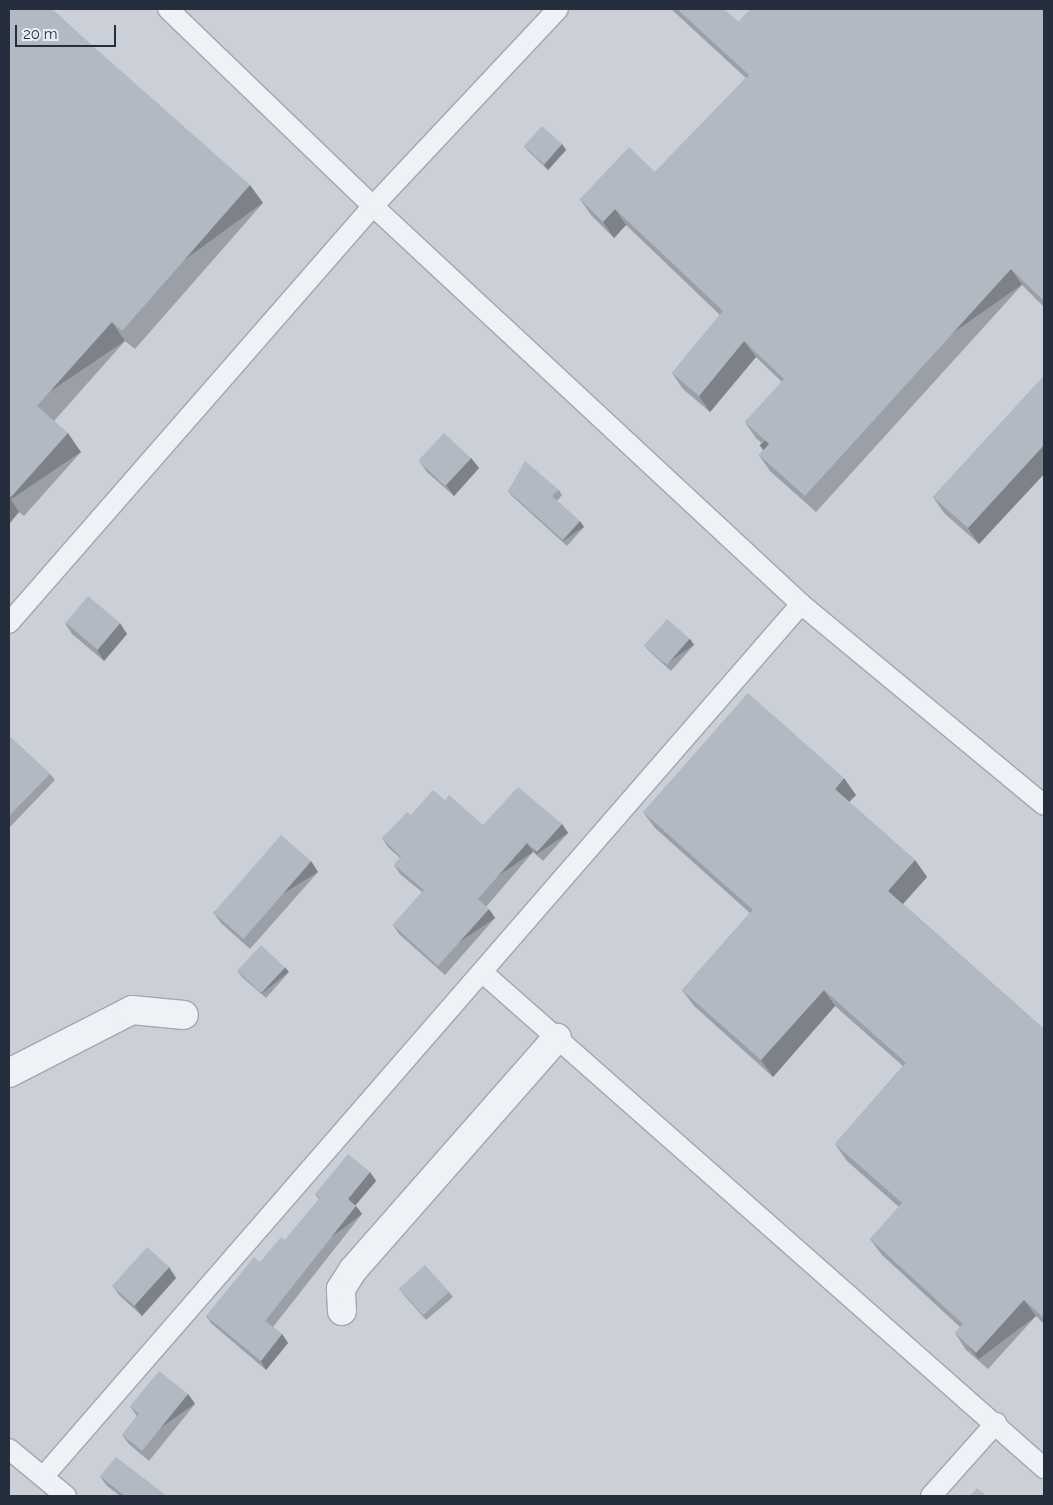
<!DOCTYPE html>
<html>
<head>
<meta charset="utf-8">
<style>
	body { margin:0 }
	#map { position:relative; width:1053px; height:1505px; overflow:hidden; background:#dce0e6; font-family:Raleway,sans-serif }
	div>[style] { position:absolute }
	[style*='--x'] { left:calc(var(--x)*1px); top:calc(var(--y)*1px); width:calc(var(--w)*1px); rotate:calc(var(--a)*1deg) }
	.built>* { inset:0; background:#cacfd8; transform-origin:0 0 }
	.roads { filter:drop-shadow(1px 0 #a1a7b0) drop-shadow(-1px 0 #a1a7b0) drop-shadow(0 1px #a1a7b0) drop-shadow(0 -1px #a1a7b0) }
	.lane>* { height:20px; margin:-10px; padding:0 10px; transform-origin:10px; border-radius:10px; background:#eef1f5 }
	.street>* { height:28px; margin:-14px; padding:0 14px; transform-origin:14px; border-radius:14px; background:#eef1f5 }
	.wall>* { inset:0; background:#9a9fa8 }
	.shaded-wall>* { inset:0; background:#7d8288; transform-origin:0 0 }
	.building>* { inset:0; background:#b3b9c3; transform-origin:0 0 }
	span { translate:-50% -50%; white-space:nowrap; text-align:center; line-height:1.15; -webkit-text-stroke:4px #ebeff4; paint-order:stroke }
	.frame { position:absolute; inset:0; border:10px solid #252e3d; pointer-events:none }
	.scale { position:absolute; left:15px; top:25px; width:101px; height:22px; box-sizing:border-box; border:2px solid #252e3d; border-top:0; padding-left:6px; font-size:15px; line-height:18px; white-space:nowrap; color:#252e3d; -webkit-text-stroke:4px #ebeff4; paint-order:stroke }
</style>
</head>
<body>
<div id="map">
	<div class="built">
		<i style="left:9px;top:9px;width:1035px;height:1487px"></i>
	</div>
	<div class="roads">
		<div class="lane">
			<i style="--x:168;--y:9;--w:284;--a:43.9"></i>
			<i style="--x:373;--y:206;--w:584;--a:42.92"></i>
			<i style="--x:801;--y:604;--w:315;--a:39.6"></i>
			<i style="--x:9;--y:623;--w:554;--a:-48.88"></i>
			<i style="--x:373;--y:206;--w:270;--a:-46.8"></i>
			<i style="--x:482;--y:972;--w:750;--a:41.43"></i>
			<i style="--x:9;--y:1449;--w:74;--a:39.5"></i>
			<i style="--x:43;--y:1477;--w:1156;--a:-49.03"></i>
			<i style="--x:931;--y:1496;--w:98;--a:-48.3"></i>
		</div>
		<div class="street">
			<i style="--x:9;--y:1073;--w:138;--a:-27.1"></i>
			<i style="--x:132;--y:1010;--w:52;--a:5.5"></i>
			<i style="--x:342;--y:1311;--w:22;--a:-93"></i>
			<i style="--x:341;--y:1289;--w:22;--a:-58"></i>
			<i style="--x:353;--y:1270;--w:309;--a:-48.7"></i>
		</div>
	</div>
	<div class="wall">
		<i style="clip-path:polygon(9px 9px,54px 11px,263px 203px,135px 349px,125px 341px,54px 421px,81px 452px,24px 516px,19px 512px,9px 524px)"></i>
		<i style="clip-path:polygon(671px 9px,724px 9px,738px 22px,1044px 9px,1044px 307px,1022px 285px,816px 512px,770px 471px,759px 455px,766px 447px,756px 438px,745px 422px,782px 382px,756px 357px,710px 412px,683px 389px,672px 373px,720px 315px,626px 225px,614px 238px,591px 215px,580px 199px,655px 172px,746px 78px)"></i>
		<i style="clip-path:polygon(562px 144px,566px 150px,548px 170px,528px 151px,524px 146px)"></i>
		<i style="clip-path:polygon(1044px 376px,1044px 474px,979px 544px,944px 513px,933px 497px)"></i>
		<i style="clip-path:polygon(471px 458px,479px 468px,454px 496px,427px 472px,419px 461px)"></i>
		<i style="clip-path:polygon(559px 490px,562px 495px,557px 501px,584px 527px,567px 546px,512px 496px,508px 491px)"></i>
		<i style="clip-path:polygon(65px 623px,127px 634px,104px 661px,72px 634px)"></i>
		<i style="clip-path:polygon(690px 639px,694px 645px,671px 671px,648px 650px,644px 645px)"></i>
		<i style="clip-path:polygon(9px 736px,50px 774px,55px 780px,9px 828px)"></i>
		<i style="clip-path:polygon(856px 795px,849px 802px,915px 860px,927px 877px,903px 904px,1044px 1029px,1044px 1324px,1036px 1316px,988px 1369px,966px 1350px,955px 1333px,960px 1327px,882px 1255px,870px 1239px,899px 1207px,847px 1161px,835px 1144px,903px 1066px,835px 1006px,773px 1077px,694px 1006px,682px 990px,750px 913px,655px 828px,643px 812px)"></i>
		<i style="clip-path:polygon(445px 800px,483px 825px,562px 824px,568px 833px,543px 861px,533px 852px,486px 907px,495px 918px,445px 975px,399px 934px,393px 925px,422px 892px,400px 874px,394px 865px,400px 858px,388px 847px,382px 838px,411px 815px)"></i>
		<i style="clip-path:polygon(311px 861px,318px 872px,250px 949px,221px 923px,213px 912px)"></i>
		<i style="clip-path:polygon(238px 972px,289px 972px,266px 998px,242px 977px)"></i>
		<i style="clip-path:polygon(370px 1172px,376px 1181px,355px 1205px,362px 1214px,273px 1327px,282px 1334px,288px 1343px,266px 1370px,212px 1324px,206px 1316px,260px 1262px,285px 1240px,319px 1199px,315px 1194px)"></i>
		<i style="clip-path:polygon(176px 1278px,142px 1316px,120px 1296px,112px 1285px)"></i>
		<i style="clip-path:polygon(399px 1288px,449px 1292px,453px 1297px,426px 1320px,403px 1294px)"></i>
		<i style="clip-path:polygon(188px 1394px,195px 1404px,149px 1461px,129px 1444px,122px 1435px,137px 1416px,130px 1406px)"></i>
		<i style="clip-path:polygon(100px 1476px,167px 1496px,120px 1496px,106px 1485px)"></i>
	</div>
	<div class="shaded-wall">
		<i style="clip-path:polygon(562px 144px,566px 150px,548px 170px,544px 165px)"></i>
		<i style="left:250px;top:185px;width:22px;height:194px;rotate:54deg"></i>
		<i style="clip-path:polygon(615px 209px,626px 225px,614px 238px,603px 222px)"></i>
		<i style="left:1011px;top:269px;width:19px;height:307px;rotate:55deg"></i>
		<i style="left:112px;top:322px;width:23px;height:113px;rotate:56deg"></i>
		<i style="clip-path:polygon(744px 341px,756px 357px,710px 412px,699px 396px)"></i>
		<i style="left:68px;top:433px;width:23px;height:86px;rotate:56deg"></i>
		<i style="clip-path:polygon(1044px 445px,1044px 474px,979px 544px,968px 528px)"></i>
		<i style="clip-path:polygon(471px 458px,479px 468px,454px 496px,446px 485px)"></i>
		<i style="clip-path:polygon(9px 497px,19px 512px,9px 524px)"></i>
		<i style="left:580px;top:521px;width:7px;height:25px;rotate:56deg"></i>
		<i style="clip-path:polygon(120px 623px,127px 634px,104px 661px,97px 650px)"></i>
		<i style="left:690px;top:639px;width:7px;height:35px;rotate:56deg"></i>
		<i style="clip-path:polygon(844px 778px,856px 795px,846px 805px,835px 789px)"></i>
		<i style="left:562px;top:824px;width:11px;height:38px;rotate:56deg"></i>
		<i style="left:527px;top:843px;width:11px;height:74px;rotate:56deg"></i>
		<i style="clip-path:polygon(915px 860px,927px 877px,900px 907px,888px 891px)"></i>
		<i style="left:311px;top:861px;width:13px;height:103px;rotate:58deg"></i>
		<i style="left:489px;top:909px;width:11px;height:76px;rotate:56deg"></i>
		<i style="left:285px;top:967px;width:6px;height:35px;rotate:51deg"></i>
		<i style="clip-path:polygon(824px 990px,835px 1006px,773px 1077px,761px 1060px)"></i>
		<i style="clip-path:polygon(370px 1172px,376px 1181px,354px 1207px,348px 1199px)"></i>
		<i style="left:356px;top:1206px;width:10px;height:147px;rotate:53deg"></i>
		<i style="clip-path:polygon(169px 1267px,176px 1278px,142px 1316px,134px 1305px)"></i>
		<i style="left:1024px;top:1300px;width:20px;height:72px;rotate:53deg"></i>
		<i style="clip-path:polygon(282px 1334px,288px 1343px,266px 1370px,261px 1361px)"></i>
		<i style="left:188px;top:1394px;width:12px;height:73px;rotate:55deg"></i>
	</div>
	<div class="building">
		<i style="clip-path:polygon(9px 9px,51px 9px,250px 185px,122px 331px,112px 322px,37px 406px,68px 433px,11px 497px,9px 496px)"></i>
		<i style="clip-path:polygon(677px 9px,724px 9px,738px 22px,750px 9px,1044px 9px,1044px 301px,1011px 269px,805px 496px,759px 455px,769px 444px,745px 422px,784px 379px,744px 341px,699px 396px,672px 373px,723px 311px,615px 209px,603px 222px,580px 199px,629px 147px,655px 172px,749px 75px)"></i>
		<i style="left:542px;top:126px;width:27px;height:27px;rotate:42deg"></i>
		<i style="clip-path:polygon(1044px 376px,1044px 445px,968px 528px,933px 497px)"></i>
		<i style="left:444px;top:433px;width:37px;height:38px;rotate:43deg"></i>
		<i style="clip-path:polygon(525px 461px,559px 490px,552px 496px,580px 521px,563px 540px,508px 491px)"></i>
		<i style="left:88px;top:596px;width:42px;height:35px;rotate:40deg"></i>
		<i style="left:667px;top:619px;width:30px;height:35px;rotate:41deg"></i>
		<i style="clip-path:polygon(748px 693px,844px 778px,835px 789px,915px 860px,888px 891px,1044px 1029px,1044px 1040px,1043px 1042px,1044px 1044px,1044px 1318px,1024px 1300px,976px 1353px,955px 1333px,963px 1324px,870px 1239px,902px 1203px,835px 1144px,906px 1063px,824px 990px,761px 1060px,682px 990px,753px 910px,643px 812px)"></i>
		<i style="clip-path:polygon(9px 736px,50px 774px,9px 816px)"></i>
		<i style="clip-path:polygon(518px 787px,562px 824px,537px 852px,527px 843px,478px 899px,489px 909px,438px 966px,393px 925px,424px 890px,394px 865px,401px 857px,382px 838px,407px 812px,411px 815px,433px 790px,445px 800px,449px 795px,483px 825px)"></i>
		<i style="left:281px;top:835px;width:40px;height:103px;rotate:41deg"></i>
		<i style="left:261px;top:945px;width:33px;height:35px;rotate:43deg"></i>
		<i style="clip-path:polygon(348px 1154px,370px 1172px,348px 1199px,356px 1206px,265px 1321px,282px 1334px,261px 1361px,206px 1316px,254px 1257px,260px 1262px,281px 1237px,285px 1240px,320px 1198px,315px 1194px)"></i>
		<i style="left:147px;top:1247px;width:30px;height:52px;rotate:42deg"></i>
		<i style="left:425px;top:1265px;width:36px;height:35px;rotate:48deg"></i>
		<i style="clip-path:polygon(159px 1371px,188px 1394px,142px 1451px,122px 1435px,139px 1414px,130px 1406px)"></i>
		<i style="clip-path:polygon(116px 1457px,167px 1496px,125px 1496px,100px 1476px)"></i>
		<i style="clip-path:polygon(977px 1488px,987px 1496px,970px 1496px)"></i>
	</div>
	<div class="frame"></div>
	<div class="scale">20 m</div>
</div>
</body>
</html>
